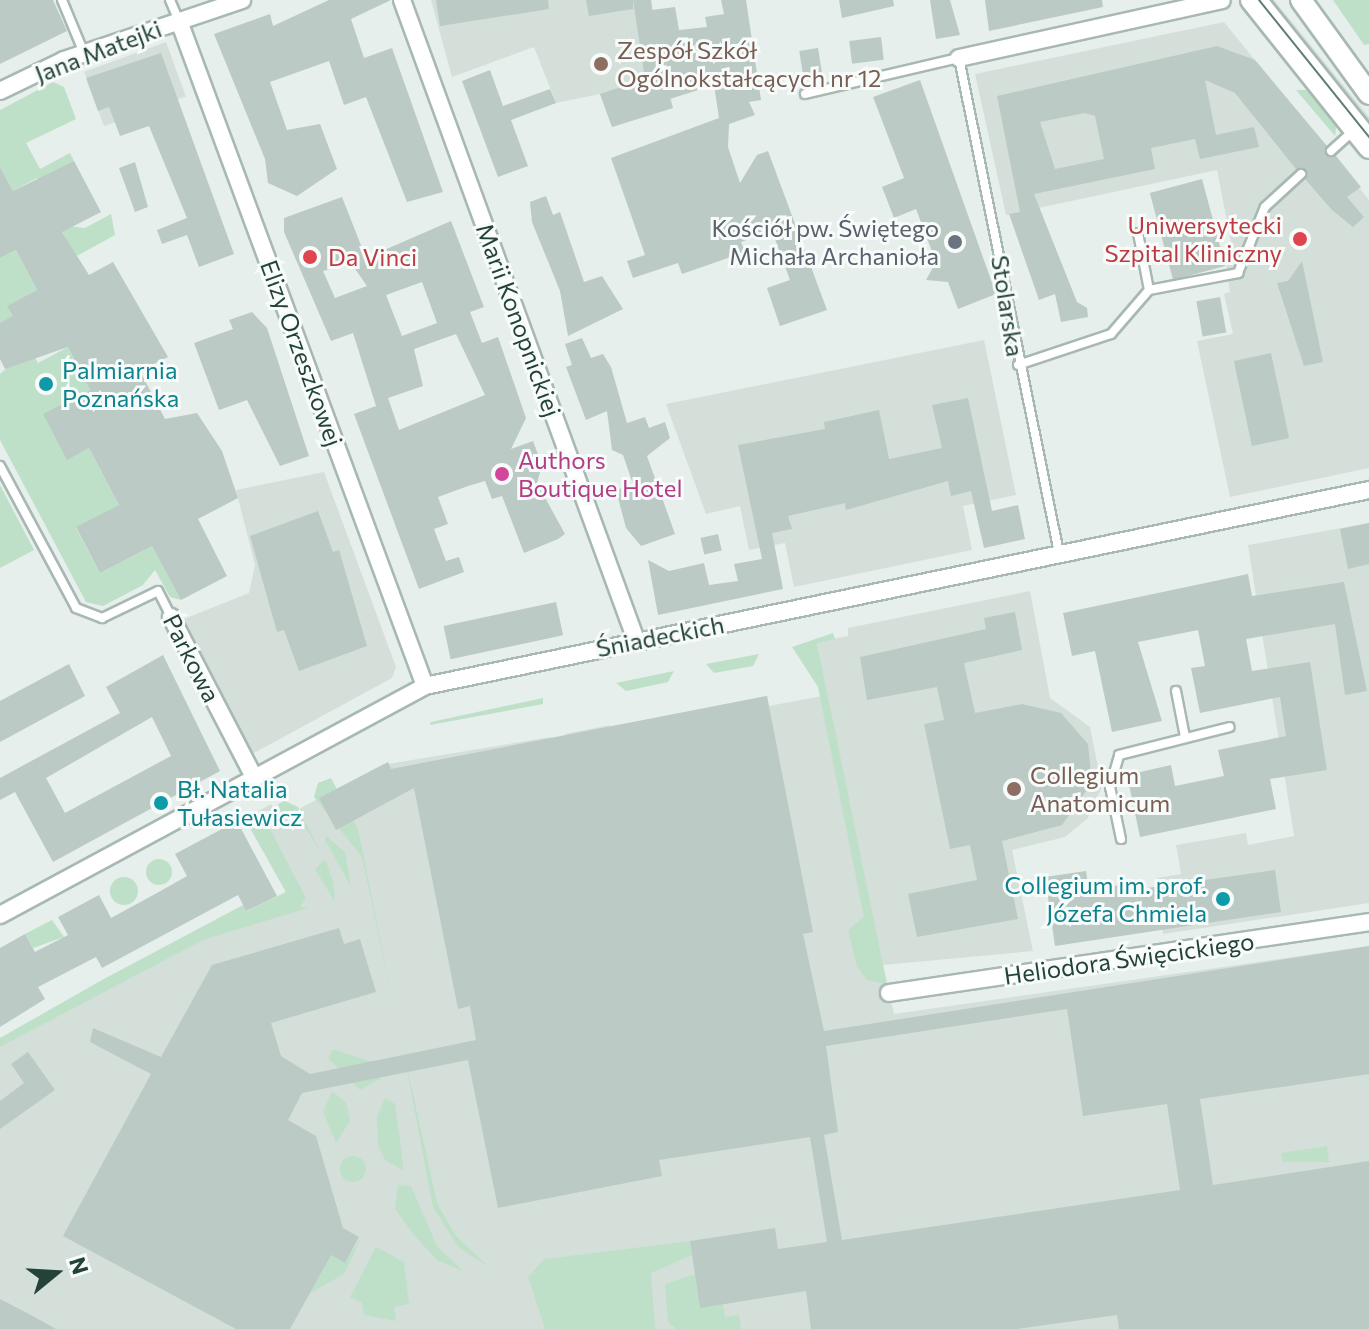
<!DOCTYPE html>
<html>
<head>
<meta charset="utf-8">
<style>
	body { margin:0 }
	#map { position:relative; width:1369px; height:1329px; overflow:hidden; background:#e6efeb; font-family:Commissioner,sans-serif }
	div>[style] { position:absolute }
	[style*='--x'] { left:calc(var(--x)*1px); top:calc(var(--y)*1px); width:calc(var(--w)*1px); rotate:calc(var(--a)*1deg) }
	.built>* { inset:0; background:#d4dfda; transform-origin:0 0 }
	.green>* { inset:0; background:#bfe0c8 }
	.round { border-radius:50% }
	.building>* { inset:0; background:#bbcac4; transform-origin:0 0 }
	.roads { filter:drop-shadow(2px 0 #a8b8b2) drop-shadow(-2px 0 #a8b8b2) drop-shadow(0 2px #a8b8b2) drop-shadow(0 -2px #a8b8b2) }
	.service>* { height:8px; margin:-4px; padding:0 4px; transform-origin:4px; border-radius:4px; background:#fff }
	.minor>* { height:16px; margin:-8px; padding:0 8px; transform-origin:8px; border-radius:8px; background:#fff }
	.tertiary>* { height:20px; margin:-10px; padding:0 10px; transform-origin:10px; border-radius:10px; background:#fff }
	.tram>* { height:2px; margin:-1px; padding:0 1px; transform-origin:1px; border-radius:1px; background:#5f7d75 }
	.dots>* { width:22px; height:22px; translate:-50% -50%; box-sizing:border-box; border:4px solid #f7fbf9; border-radius:50% }
	span { translate:-50% -50%; white-space:nowrap; text-align:center; line-height:1.15; -webkit-text-stroke:6px #f7fbf9; paint-order:stroke }
	.education-label { font-size:24px; color:#785e54 }
	.left { translate:0 -50%; text-align:left }
	.street-label { font-size:24px; color:#24423a }
	.health-label { font-size:24px; color:#be3a42 }
	.right { translate:-100% -50%; text-align:right }
	.worship-label { font-size:24px; color:#5b616d }
	.culture-label { font-size:24px; color:#0d838f }
	.hotel-label { font-size:24px; color:#b23c85 }
	.north { position:absolute; left:16px; top:1233px; width:80px; height:80px; -webkit-text-stroke:6px #f7fbf9; paint-order:stroke; rotate:72deg; font-size:22px; font-weight:700; line-height:32px; text-align:center; color:#24423a }
	.north::after { content:''; display:block; margin:auto; width:28px; height:36px; background:#24423a; clip-path:polygon(50% 0,100% 100%,50% 72%,0 100%) }
</style>
</head>
<body>
<div id="map">
	<div class="built">
		<i style="clip-path:polygon(431px 0,651px 0,673px 108px,612px 127px,600px 94px,556px 103px,534px 47px,452px 77px)"></i>
		<i style="clip-path:polygon(1259px 0,1274px 0,1369px 117px,1369px 145px)"></i>
		<i style="clip-path:polygon(1224px 22px,1369px 200px,1369px 468px,1230px 497px,1197px 341px,1233px 334px,1224px 294px,1230px 292px,1226px 264px,1235px 262px,1217px 170px,1006px 215px,975px 74px)"></i>
		<i style="left:166px;top:42px;width:58px;height:87px;rotate:70deg"></i>
		<i style="clip-path:polygon(984px 340px,1016px 495px,963px 506px,972px 550px,794px 587px,785px 543px,749px 550px,740px 506px,706px 514px,666px 404px)"></i>
		<i style="clip-path:polygon(324px 472px,396px 667px,392px 678px,241px 760px,174px 623px,249px 593px,255px 565px,236px 490px)"></i>
		<i style="clip-path:polygon(1369px 523px,1369px 903px,1163px 934px,1157px 878px,1181px 874px,1176px 845px,1246px 833px,1248px 845px,1294px 836px,1248px 545px)"></i>
		<i style="clip-path:polygon(1030px 591px,1050px 698px,1090px 727px,1102px 787px,1088px 818px,1065px 837px,1012px 850px,1033px 951px,883px 965px,894px 1014px,1369px 946px,1369px 1329px,0 1329px,0 1047px,286px 892px,245px 819px,271px 804px,280px 819px,382px 765px,551px 737px,555px 756px,568px 753px,565px 734px,610px 725px,614px 744px,622px 725px,767px 696px,769px 706px,827px 695px,817px 642px,848px 636px,848px 628px)"></i>
	</div>
	<div class="green">
		<i style="clip-path:polygon(1333px 0,1369px 0,1369px 44px,1364px 45px)"></i>
		<i style="clip-path:polygon(53px 82px,64px 87px,76px 119px,26px 143px,40px 169px,70px 153px,74px 161px,49px 174px,48px 197px,37px 178px,13px 191px,0 167px,0 110px)"></i>
		<i style="clip-path:polygon(1296px 90px,1312px 90px,1337px 121px,1335px 136px)"></i>
		<i style="clip-path:polygon(111px 214px,115px 235px,75px 257px,59px 225px,85px 228px)"></i>
		<i style="clip-path:polygon(16px 250px,37px 290px,8px 306px,16px 322px,0 323px,0 258px)"></i>
		<i style="clip-path:polygon(68px 347px,90px 390px,44px 414px,67px 459px,89px 448px,119px 505px,76px 528px,100px 573px,152px 546px,181px 600px,170px 597px,155px 570px,143px 585px,103px 606px,86px 602px,0 440px,0 374px,30px 348px,38px 363px)"></i>
		<i style="clip-path:polygon(0 485px,34px 550px,0 568px)"></i>
		<i style="clip-path:polygon(833px 633px,835px 639px,817px 643px,887px 984px,867px 980px,857px 967px,848px 930px,864px 917px,818px 687px,792px 647px)"></i>
		<i style="clip-path:polygon(759px 654px,753px 666px,714px 673px,706px 664px)"></i>
		<i style="clip-path:polygon(674px 671px,668px 682px,626px 691px,616px 683px)"></i>
		<i style="clip-path:polygon(543px 698px,543px 704px,430px 725px,431px 722px)"></i>
		<i style="clip-path:polygon(331px 778px,358px 829px,395px 1013px,362px 857px,314px 797px,318px 783px)"></i>
		<i style="clip-path:polygon(285px 801px,298px 807px,322px 855px,295px 810px,282px 816px,278px 804px)"></i>
		<i style="clip-path:polygon(260px 810px,306px 898px,300px 907px,308px 908px,203px 940px,0 1047px,0 1038px,102px 980px,243px 905px,247px 911px,286px 892px,245px 819px)"></i>
		<i style="clip-path:polygon(326px 836px,345px 852px,351px 887px,325px 840px)"></i>
		<i style="clip-path:polygon(325px 859px,333px 881px,335px 902px,315px 869px)"></i>
		<i class="round" style="left:146px;top:859px;width:26px;height:26px"></i>
		<i class="round" style="left:110px;top:877px;width:28px;height:28px"></i>
		<i style="clip-path:polygon(52px 920px,64px 937px,33px 948px,25px 934px)"></i>
		<i style="clip-path:polygon(402px 1044px,437px 1203px,456px 1236px,489px 1267px,458px 1247px,433px 1207px)"></i>
		<i style="clip-path:polygon(333px 1049px,372px 1062px,380px 1079px,360px 1090px,328px 1058px)"></i>
		<i style="clip-path:polygon(332px 1091px,346px 1102px,350px 1121px,336px 1143px,323px 1112px)"></i>
		<i style="clip-path:polygon(385px 1098px,395px 1104px,404px 1171px,385px 1160px,378px 1145px,377px 1116px)"></i>
		<i style="clip-path:polygon(1327px 1146px,1329px 1162px,1283px 1162px,1281px 1153px)"></i>
		<i class="round" style="left:340px;top:1156px;width:26px;height:26px"></i>
		<i style="clip-path:polygon(398px 1185px,411px 1186px,437px 1246px,463px 1271px,437px 1260px,414px 1235px,395px 1209px)"></i>
		<i style="clip-path:polygon(363px 1235px,344px 1274px,309px 1294px,331px 1255px,345px 1262px)"></i>
		<i style="clip-path:polygon(690px 1241px,692px 1255px,651px 1273px,655px 1329px,545px 1329px,528px 1277px,544px 1259px)"></i>
		<i style="clip-path:polygon(376px 1247px,404px 1262px,409px 1304px,394px 1307px,396px 1321px,364px 1315px,362px 1303px,350px 1297px)"></i>
		<i style="clip-path:polygon(695px 1274px,700px 1307px,723px 1304px,725px 1317px,739px 1315px,741px 1329px,676px 1329px,668px 1322px,665px 1284px)"></i>
	</div>
	<div class="building">
		<i style="clip-path:polygon(0 0,53px 0,67px 31px,0 64px)"></i>
		<i style="clip-path:polygon(329px 0,391px 0,351px 19px,364px 58px,392px 48px,443px 192px,407px 202px,366px 97px,344px 105px,329px 61px,270px 82px,287px 130px,320px 124px,337px 169px,297px 196px,268px 183px,265px 159px,214px 34px,270px 14px,273px 26px)"></i>
		<i style="clip-path:polygon(436px 0,548px 0,549px 9px,440px 26px)"></i>
		<i style="clip-path:polygon(586px 0,633px 0,633px 9px,589px 16px)"></i>
		<i style="clip-path:polygon(633px 0,651px 0,652px 10px,675px 7px,679px 30px,707px 27px,705px 17px,724px 14px,721px 0,746px 0,761px 100px,749px 102px,755px 115px,729px 124px,728px 147px,740px 183px,757px 155px,768px 151px,827px 310px,780px 326px,767px 288px,790px 280px,772px 231px,741px 242px,745px 252px,682px 274px,678px 263px,633px 278px,627px 261px,645px 255px,611px 158px,719px 118px,714px 85px,670px 99px,673px 108px,612px 127px,600px 94px,645px 79px)"></i>
		<i style="clip-path:polygon(839px 0,893px 0,894px 6px,842px 18px)"></i>
		<i style="clip-path:polygon(930px 0,950px 0,960px 35px,936px 39px)"></i>
		<i style="clip-path:polygon(985px 0,1102px 0,1103px 7px,989px 31px)"></i>
		<i style="left:881px;top:37px;width:23px;height:32px;rotate:83deg"></i>
		<i style="clip-path:polygon(evenodd,1217px 46px,1255px 60px,1327px 146px,1325px 155px,1336px 156px,1361px 187px,1347px 197px,1364px 217px,1353px 227px,1332px 210px,1305px 179px,1307px 170px,1296px 169px,1235px 93px,1205px 80px,1216px 135px,1254px 127px,1259px 147px,1200px 159px,1195px 139px,1151px 148px,1155px 169px,1034px 194px,1077px 302px,1087px 308px,1088px 317px,1061px 322px,1055px 294px,1039px 300px,1009px 214px,1020px 212px,997px 96px,1217px 46px,1085px 113px,1095px 116px,1104px 159px,1055px 169px,1040px 122px,1085px 113px)"></i>
		<i style="left:818px;top:48px;width:26px;height:19px;rotate:81deg"></i>
		<i style="clip-path:polygon(161px 53px,234px 254px,199px 267px,187px 235px,162px 244px,157px 230px,187px 218px,149px 126px,120px 136px,109px 107px,98px 111px,86px 78px)"></i>
		<i style="clip-path:polygon(490px 70px,503px 106px,550px 89px,556px 103px,511px 120px,528px 166px,498px 177px,462px 81px)"></i>
		<i style="clip-path:polygon(920px 80px,996px 294px,958px 309px,948px 282px,926px 280px,936px 262px,916px 209px,894px 218px,882px 187px,904px 178px,873px 97px)"></i>
		<i style="clip-path:polygon(74px 161px,101px 212px,62px 232px,89px 275px,113px 262px,168px 357px,140px 371px,165px 419px,197px 413px,222px 451px,238px 498px,198px 519px,227px 576px,181px 600px,152px 546px,100px 573px,76px 527px,119px 505px,89px 448px,67px 460px,43px 414px,90px 390px,68px 347px,5px 369px,0 359px,0 323px,13px 316px,7px 306px,37px 290px,16px 250px,0 258px,0 167px,13px 191px)"></i>
		<i style="clip-path:polygon(135px 162px,148px 207px,135px 212px,119px 168px)"></i>
		<i style="left:1202px;top:179px;width:90px;height:54px;rotate:75deg"></i>
		<i style="clip-path:polygon(546px 196px,553px 215px,560px 212px,584px 282px,602px 276px,623px 309px,568px 336px,560px 291px,532px 222px,530px 202px)"></i>
		<i style="clip-path:polygon(evenodd,342px 197px,366px 258px,451px 221px,484px 307px,470px 312px,482px 343px,498px 337px,526px 418px,511px 449px,533px 441px,542px 465px,537px 483px,565px 534px,558px 539px,524px 553px,502px 496px,492px 499px,485px 481px,468px 486px,438px 497px,448px 524px,434px 529px,446px 561px,459px 557px,464px 572px,419px 589px,354px 414px,376px 406px,353px 333px,331px 341px,284px 232px,284px 218px,342px 197px,351px 263px,367px 286px,335px 298px,323px 271px,351px 263px,342px 197px,422px 282px,437px 323px,402px 336px,386px 295px,422px 282px,342px 197px,456px 334px,485px 395px,399px 430px,388px 398px,423px 386px,414px 349px,456px 334px)"></i>
		<i style="clip-path:polygon(1302px 261px,1323px 362px,1304px 366px,1277px 283px,1288px 281px)"></i>
		<i style="left:1220px;top:297px;width:36px;height:24px;rotate:80deg"></i>
		<i style="clip-path:polygon(252px 312px,267px 328px,309px 456px,280px 466px,247px 400px,219px 410px,194px 343px,233px 329px,229px 320px)"></i>
		<i style="clip-path:polygon(582px 338px,591px 358px,603px 354px,611px 367px,627px 423px,645px 417px,649px 428px,665px 422px,670px 438px,647px 456px,675px 534px,641px 546px,626px 528px,616px 490px,633px 484px,623px 455px,612px 450px,607px 411px,586px 420px,566px 367px,572px 365px,565px 344px)"></i>
		<i style="left:1271px;top:353px;width:87px;height:38px;rotate:78deg"></i>
		<i style="clip-path:polygon(968px 398px,992px 511px,1018px 505px,1025px 539px,984px 548px,971px 491px,951px 496px,948px 481px,846px 510px,845px 503px,788px 516px,792px 529px,772px 533px,783px 589px,658px 615px,648px 560px,669px 571px,704px 563px,709px 585px,738px 581px,734px 564px,762px 559px,738px 445px,825px 429px,824px 422px,879px 410px,889px 459px,942px 448px,932px 405px)"></i>
		<i style="clip-path:polygon(318px 511px,333px 552px,339px 550px,367px 646px,299px 671px,284px 630px,277px 632px,250px 536px)"></i>
		<i style="clip-path:polygon(1369px 523px,1369px 564px,1348px 569px,1340px 529px)"></i>
		<i style="left:718px;top:534px;width:17px;height:18px;rotate:77deg"></i>
		<i style="clip-path:polygon(1248px 574px,1252px 596px,1344px 582px,1367px 691px,1345px 695px,1335px 624px,1246px 639px,1252px 671px,1310px 662px,1327px 770px,1270px 779px,1276px 809px,1140px 837px,1127px 775px,1171px 765px,1175px 786px,1224px 776px,1218px 750px,1286px 736px,1280px 697px,1200px 713px,1191px 668px,1205px 666px,1198px 630px,1138px 642px,1162px 721px,1112px 732px,1095px 651px,1072px 656px,1063px 613px)"></i>
		<i style="left:556px;top:602px;width:34px;height:115px;rotate:78deg"></i>
		<i style="clip-path:polygon(1015px 612px,1022px 650px,964px 663px,975px 713px,1022px 704px,1061px 713px,1088px 744px,1092px 783px,1062px 825px,1002px 841px,1018px 919px,917px 937px,908px 894px,977px 880px,970px 845px,950px 849px,924px 724px,944px 720px,937px 687px,867px 700px,860px 657px,986px 629px,984px 618px)"></i>
		<i style="clip-path:polygon(evenodd,163px 655px,220px 771px,53px 862px,15px 792px,0 800px,0 778px,120px 713px,106px 687px,163px 655px,152px 717px,171px 756px,65px 813px,46px 778px,152px 717px)"></i>
		<i style="clip-path:polygon(69px 664px,85px 696px,0 742px,0 701px)"></i>
		<i style="clip-path:polygon(evenodd,767px 696px,813px 932px,803px 934px,824px 1031px,1369px 946px,1369px 1074px,1200px 1099px,1213px 1185px,1369px 1161px,1369px 1329px,1119px 1329px,1117px 1315px,1017px 1329px,811px 1329px,806px 1291px,700px 1308px,690px 1241px,775px 1228px,778px 1249px,827px 1242px,810px 1137px,659px 1160px,662px 1176px,498px 1208px,468px 1060px,302px 1093px,288px 1120px,316px 1136px,343px 1228px,359px 1237px,345px 1263px,331px 1255px,290px 1329px,236px 1329px,63px 1236px,151px 1074px,90px 1042px,93px 1028px,161px 1057px,212px 965px,339px 928px,344px 944px,360px 939px,376px 992px,271px 1023px,281px 1056px,310px 1074px,476px 1040px,470px 1006px,458px 1009px,414px 788px,336px 830px,319px 798px,388px 762px,391px 769px,767px 696px,1067px 1009px,1083px 1116px,1167px 1104px,1180px 1190px,842px 1240px,824px 1135px,838px 1132px,826px 1046px,1067px 1009px)"></i>
		<i style="clip-path:polygon(237px 821px,277px 896px,246px 911px,238px 895px,102px 968px,96px 957px,38px 987px,45px 999px,0 1027px,0 948px,25px 934px,35px 952px,68px 935px,58px 917px,99px 895px,111px 918px,157px 893px,187px 876px,175px 854px)"></i>
		<i style="clip-path:polygon(1275px 870px,1281px 912px,1055px 946px,1045px 877px,1086px 871px,1089px 890px,1138px 882px,1140px 889px)"></i>
		<i style="clip-path:polygon(28px 1052px,55px 1090px,0 1129px,0 1101px,24px 1083px,11px 1064px)"></i>
		<i style="clip-path:polygon(0 1299px,29px 1314px,56px 1329px,0 1329px)"></i>
	</div>
	<div class="roads">
		<div class="service">
			<i style="--x:62;--y:0;--w:57;--a:67.5"></i>
			<i style="--x:170;--y:0;--w:23;--a:67"></i>
			<i style="--x:1264;--y:0;--w:168;--a:51.3"></i>
			<i style="--x:805;--y:94;--w:158;--a:-13.2"></i>
			<i style="--x:959;--y:58;--w:505;--a:78.58"></i>
			<i style="--x:1331;--y:151;--w:31;--a:-42"></i>
			<i style="--x:1138;--y:233;--w:58;--a:79.1"></i>
			<i style="--x:1149;--y:290;--w:91;--a:-10.8"></i>
			<i style="--x:1238;--y:273;--w:71;--a:-67.8"></i>
			<i style="--x:1265;--y:207;--w:49;--a:-42.5"></i>
			<i style="--x:1018;--y:365;--w:98;--a:-18.4"></i>
			<i style="--x:1111;--y:334;--w:58;--a:-49.2"></i>
			<i style="--x:0;--y:466;--w:161;--a:61.8"></i>
			<i style="--x:76;--y:608;--w:28;--a:21"></i>
			<i style="--x:102;--y:618;--w:62;--a:-25.7"></i>
			<i style="--x:158;--y:591;--w:28;--a:63"></i>
			<i style="--x:1176;--y:691;--w:47;--a:78.9"></i>
			<i style="--x:1121;--y:839;--w:53;--a:-101.9"></i>
			<i style="--x:1110;--y:787;--w:33;--a:-74"></i>
			<i style="--x:1119;--y:755;--w:114;--a:-14.2"></i>
		</div>
		<div class="minor">
			<i style="--x:402;--y:0;--w:681;--a:69.92"></i>
			<i style="--x:179;--y:21;--w:709;--a:69.7"></i>
			<i style="--x:959;--y:58;--w:269;--a:-12.4"></i>
			<i style="--x:0;--y:91;--w:71;--a:-25.8"></i>
			<i style="--x:64;--y:60;--w:188;--a:-18.6"></i>
			<i style="--x:171;--y:617;--w:182;--a:62.6"></i>
			<i style="--x:0;--y:915;--w:483;--a:-28.3"></i>
			<i style="--x:425;--y:686;--w:964;--a:-11.73"></i>
			<i style="--x:889;--y:993;--w:485;--a:-8.4"></i>
		</div>
		<div class="tertiary">
			<i style="--x:1251;--y:0;--w:189;--a:51.4"></i>
			<i style="--x:1301;--y:0;--w:116;--a:54.1"></i>
		</div>
	</div>
	<div class="tram">
		<i style="--x:1259;--y:0;--w:176;--a:51.2"></i>
	</div>
	<div class="dots">
		<i style="left:601px;top:64px;background:#8d6e63"></i>
		<i style="left:1300px;top:239px;background:#e0444e"></i>
		<i style="left:955px;top:242px;background:#6b7280"></i>
		<i style="left:310px;top:257px;background:#e0444e"></i>
		<i style="left:46px;top:384px;background:#0f9aa8"></i>
		<i style="left:502px;top:474px;background:#d1479c"></i>
		<i style="left:1014px;top:789px;background:#8d6e63"></i>
		<i style="left:161px;top:803px;background:#0f9aa8"></i>
		<i style="left:1223px;top:899px;background:#0f9aa8"></i>
	</div>
	<div class="education-label">
		<span class="left" style="left:617px;top:64px">Zespół Szkół<br>Ogólnokstałcących nr 12</span>
		<span class="left" style="left:1030px;top:789px">Collegium<br>Anatomicum</span>
	</div>
	<div class="street-label">
		<span style="left:98px;top:51px;rotate:-21deg">Jana Matejki</span>
		<span style="left:1008px;top:306px;rotate:81deg">Stolarska</span>
		<span style="left:519px;top:320px;rotate:70deg">Marii Konopnickiej</span>
		<span style="left:302px;top:353px;rotate:70deg">Elizy Orzeszkowej</span>
		<span style="left:660px;top:636px;rotate:-11deg">Śniadeckich</span>
		<span style="left:192px;top:658px;rotate:63deg">Parkowa</span>
		<span style="left:1129px;top:958px;rotate:-8deg">Heliodora Święcickiego</span>
	</div>
	<div class="health-label">
		<span class="right" style="left:1282px;top:239px">Uniwersytecki<br>Szpital Kliniczny</span>
		<span class="left" style="left:328px;top:257px">Da Vinci</span>
	</div>
	<div class="worship-label">
		<span class="right" style="left:939px;top:242px">Kościół pw. Świętego<br>Michała Archanioła</span>
	</div>
	<div class="culture-label">
		<span class="left" style="left:62px;top:384px">Palmiarnia<br>Poznańska</span>
		<span class="left" style="left:177px;top:803px">Bł. Natalia<br>Tułasiewicz</span>
		<span class="right" style="left:1207px;top:899px">Collegium im. prof.<br>Józefa Chmiela</span>
	</div>
	<div class="hotel-label">
		<span class="left" style="left:518px;top:474px">Authors<br>Boutique Hotel</span>
	</div>
	<div class="north">N</div>
</div>
</body>
</html>
